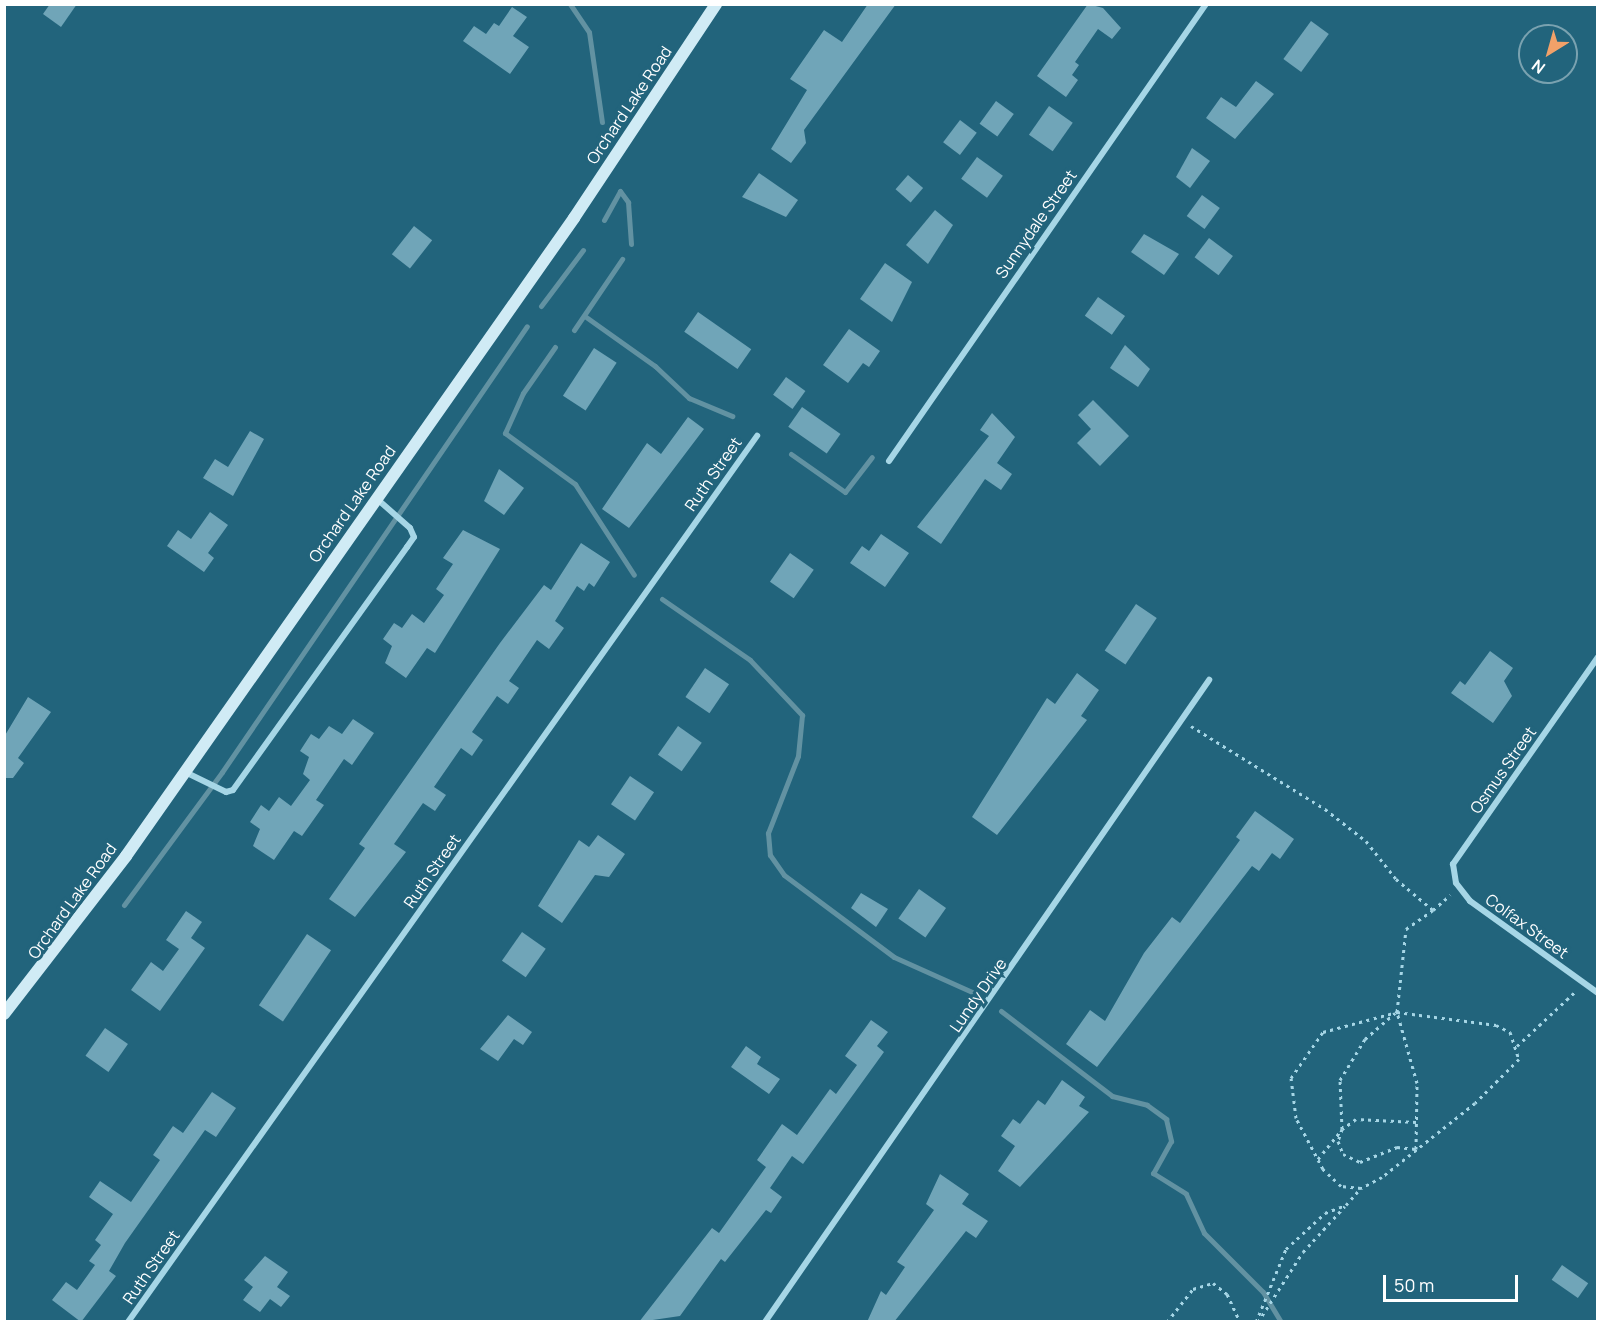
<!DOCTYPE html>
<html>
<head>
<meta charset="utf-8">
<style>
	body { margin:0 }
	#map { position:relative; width:1602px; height:1326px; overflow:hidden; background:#22647c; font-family:Manrope,sans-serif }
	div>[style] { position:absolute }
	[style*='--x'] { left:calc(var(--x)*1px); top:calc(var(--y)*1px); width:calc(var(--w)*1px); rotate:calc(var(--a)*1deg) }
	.stream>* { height:5px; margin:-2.5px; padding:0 2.5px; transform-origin:2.5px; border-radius:2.5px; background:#6292a2 }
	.building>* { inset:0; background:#70a5b8; transform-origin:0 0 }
	.path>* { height:3px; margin-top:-1.5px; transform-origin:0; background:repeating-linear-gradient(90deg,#a6d6e6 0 3px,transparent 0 7.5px) }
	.street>* { height:6px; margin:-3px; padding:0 3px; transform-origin:3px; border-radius:3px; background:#a6d6e6 }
	.secondary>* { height:12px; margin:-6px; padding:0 6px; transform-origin:6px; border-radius:6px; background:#d0ebf5 }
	span { translate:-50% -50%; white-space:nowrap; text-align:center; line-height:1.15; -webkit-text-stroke:6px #22647c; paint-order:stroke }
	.street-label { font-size:16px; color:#fff }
	.frame { position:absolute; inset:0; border:6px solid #fff; pointer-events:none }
	.north { position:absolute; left:1518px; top:24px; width:60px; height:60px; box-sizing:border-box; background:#22647c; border:2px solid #7aa2b0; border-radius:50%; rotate:217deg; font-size:16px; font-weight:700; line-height:24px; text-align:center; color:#fff }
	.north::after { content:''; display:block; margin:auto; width:21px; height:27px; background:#f1a169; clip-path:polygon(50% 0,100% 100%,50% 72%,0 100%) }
	.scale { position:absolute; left:1383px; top:1275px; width:135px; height:27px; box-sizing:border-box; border:3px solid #fff; border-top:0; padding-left:8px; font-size:18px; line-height:21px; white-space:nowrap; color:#fff; -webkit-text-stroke:4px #22647c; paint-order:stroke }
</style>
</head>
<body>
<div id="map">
	<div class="stream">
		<i style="--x:570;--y:4;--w:34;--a:56"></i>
		<i style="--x:589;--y:32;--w:91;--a:81.8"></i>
		<i style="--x:604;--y:220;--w:33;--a:-61"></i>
		<i style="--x:620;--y:191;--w:14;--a:54"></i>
		<i style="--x:628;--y:202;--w:42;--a:85.9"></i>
		<i style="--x:541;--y:306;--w:70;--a:-53.1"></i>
		<i style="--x:586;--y:317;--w:85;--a:35.4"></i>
		<i style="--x:655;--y:366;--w:47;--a:43.3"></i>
		<i style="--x:689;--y:398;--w:47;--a:22.7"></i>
		<i style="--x:574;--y:330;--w:86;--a:-55.9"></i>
		<i style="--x:555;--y:347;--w:56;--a:124.8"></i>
		<i style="--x:523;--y:393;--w:44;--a:114.2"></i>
		<i style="--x:505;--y:433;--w:87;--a:36.1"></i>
		<i style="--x:575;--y:484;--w:108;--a:57"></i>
		<i style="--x:791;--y:454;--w:66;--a:35.1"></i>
		<i style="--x:845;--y:492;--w:44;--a:-52.4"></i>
		<i style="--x:662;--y:599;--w:107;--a:34.7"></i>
		<i style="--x:750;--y:660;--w:76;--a:46.6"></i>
		<i style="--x:802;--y:715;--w:41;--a:95.6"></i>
		<i style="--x:798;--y:756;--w:83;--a:111.3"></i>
		<i style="--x:768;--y:833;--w:22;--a:85"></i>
		<i style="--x:770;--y:855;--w:24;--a:55"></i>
		<i style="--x:784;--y:875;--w:137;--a:36.7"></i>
		<i style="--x:894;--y:957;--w:85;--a:24.2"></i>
		<i style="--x:124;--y:905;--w:165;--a:-53.6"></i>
		<i style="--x:222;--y:772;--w:540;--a:-55.63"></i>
		<i style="--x:1001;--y:1011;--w:140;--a:37.4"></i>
		<i style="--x:1112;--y:1096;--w:36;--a:14"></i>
		<i style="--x:1147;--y:1105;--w:24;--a:36"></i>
		<i style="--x:1166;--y:1119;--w:23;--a:77"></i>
		<i style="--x:1171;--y:1141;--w:37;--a:119"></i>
		<i style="--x:1153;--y:1173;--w:39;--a:32"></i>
		<i style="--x:1186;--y:1194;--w:43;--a:65.2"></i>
		<i style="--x:1204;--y:1233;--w:83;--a:45"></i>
		<i style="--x:1263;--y:1292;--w:35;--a:59"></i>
	</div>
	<div class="building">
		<i style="clip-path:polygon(50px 4px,77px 4px,61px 27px,43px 14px)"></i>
		<i style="clip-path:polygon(868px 4px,896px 4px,804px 130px,806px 143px,791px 163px,771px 149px,807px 90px,790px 79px,824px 30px,842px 42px)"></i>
		<i style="clip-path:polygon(1088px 4px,1103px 8px,1121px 28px,1112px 39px,1098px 29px,1075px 62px,1079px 65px,1072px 75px,1078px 80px,1066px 97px,1037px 76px)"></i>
		<i style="clip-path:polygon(512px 7px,527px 17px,513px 36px,529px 47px,510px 74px,463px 41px,474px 26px,486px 34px,494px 23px,499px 26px)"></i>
		<i style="left:1311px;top:21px;width:22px;height:47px;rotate:36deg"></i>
		<i style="clip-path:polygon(1256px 81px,1274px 94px,1235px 139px,1206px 118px,1221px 97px,1236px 107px)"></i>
		<i style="left:996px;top:101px;width:22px;height:28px;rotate:36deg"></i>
		<i style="left:1049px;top:106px;width:29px;height:35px;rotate:35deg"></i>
		<i style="left:960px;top:120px;width:21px;height:28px;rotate:37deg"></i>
		<i style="clip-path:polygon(1192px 148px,1210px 161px,1190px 188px,1176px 177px)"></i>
		<i style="left:977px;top:157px;width:32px;height:27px;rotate:36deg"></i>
		<i style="clip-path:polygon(759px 173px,798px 200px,786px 217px,742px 197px)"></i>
		<i style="left:908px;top:175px;width:20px;height:19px;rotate:41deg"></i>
		<i style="left:1202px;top:195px;width:22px;height:26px;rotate:36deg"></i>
		<i style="clip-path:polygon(935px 210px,953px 225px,928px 264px,906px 245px)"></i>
		<i style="left:414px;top:226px;width:23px;height:36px;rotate:38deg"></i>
		<i style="clip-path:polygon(1144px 234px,1179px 254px,1164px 275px,1131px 252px)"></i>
		<i style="left:1209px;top:238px;width:30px;height:24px;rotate:37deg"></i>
		<i style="clip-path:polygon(885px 263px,912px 282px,892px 322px,860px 299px)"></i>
		<i style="left:1098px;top:297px;width:33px;height:23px;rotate:35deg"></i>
		<i style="left:698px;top:312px;width:65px;height:24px;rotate:35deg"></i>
		<i style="clip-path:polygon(849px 329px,880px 351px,869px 367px,863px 363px,848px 383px,823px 365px)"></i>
		<i style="clip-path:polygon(1125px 345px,1150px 369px,1138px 387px,1110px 368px)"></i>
		<i style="left:594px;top:348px;width:27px;height:57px;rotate:33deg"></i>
		<i style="left:786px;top:377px;width:24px;height:22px;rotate:36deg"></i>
		<i style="clip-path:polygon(1093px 400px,1129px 436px,1100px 466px,1077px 443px,1091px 429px,1078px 415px)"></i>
		<i style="left:802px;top:407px;width:47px;height:24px;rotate:35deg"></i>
		<i style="clip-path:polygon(992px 413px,1015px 437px,997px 463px,1012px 474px,1001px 490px,985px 479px,941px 544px,917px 527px,989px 436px,980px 430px)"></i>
		<i style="clip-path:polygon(688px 417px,704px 429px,629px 528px,602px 509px,647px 443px,661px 454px)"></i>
		<i style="clip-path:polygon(250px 431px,264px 439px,233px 496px,203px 478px,215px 459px,228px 467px)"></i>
		<i style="clip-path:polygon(499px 469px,524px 488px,504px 515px,484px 501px)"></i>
		<i style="clip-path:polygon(210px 512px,228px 525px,208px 553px,214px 558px,204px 572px,167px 546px,178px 530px,191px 539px)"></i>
		<i style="clip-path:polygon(463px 530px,500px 549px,435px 653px,427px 648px,406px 678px,385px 663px,392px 646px,383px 639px,394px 623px,402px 628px,412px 614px,424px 623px,444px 595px,436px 589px,453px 564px,443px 558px)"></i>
		<i style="clip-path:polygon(881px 534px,909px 553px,885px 587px,850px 563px,862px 546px,869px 551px)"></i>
		<i style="clip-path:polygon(581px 543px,610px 562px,594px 587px,589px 583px,584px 591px,577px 586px,555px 621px,564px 628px,549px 649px,537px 640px,509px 681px,519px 688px,508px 704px,497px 696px,472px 732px,483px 740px,472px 756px,461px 748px,434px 787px,446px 795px,435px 811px,423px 803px,394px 844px,406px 852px,355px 917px,329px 899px,365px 848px,359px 844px,500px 643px,544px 585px,551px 590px)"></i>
		<i style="left:790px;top:553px;width:29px;height:35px;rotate:35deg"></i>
		<i style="left:1136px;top:604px;width:25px;height:56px;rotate:34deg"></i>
		<i style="clip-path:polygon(1490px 651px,1513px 668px,1504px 681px,1512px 696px,1493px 723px,1451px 693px,1460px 681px,1465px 685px)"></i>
		<i style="left:705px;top:668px;width:29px;height:35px;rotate:34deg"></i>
		<i style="clip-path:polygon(1077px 673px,1099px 690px,1081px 716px,1087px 720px,997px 835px,972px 817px,1047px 698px,1055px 704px)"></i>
		<i style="clip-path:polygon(28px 697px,51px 712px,18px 758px,24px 763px,13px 778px,4px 778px,4px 737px)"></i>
		<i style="clip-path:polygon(353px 719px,374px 733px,352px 765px,344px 759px,316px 800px,324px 805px,302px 836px,294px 831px,274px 860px,253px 846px,260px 829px,250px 822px,261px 805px,269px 811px,279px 797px,291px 806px,310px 780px,303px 774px,309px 757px,300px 751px,311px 734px,319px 739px,329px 726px,342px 734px)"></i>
		<i style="left:678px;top:726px;width:29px;height:35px;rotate:35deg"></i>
		<i style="left:630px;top:776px;width:29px;height:34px;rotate:34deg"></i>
		<i style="clip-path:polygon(1255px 811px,1294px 839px,1280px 859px,1272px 853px,1259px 871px,1252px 866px,1097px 1067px,1066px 1044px,1090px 1010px,1105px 1021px,1144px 953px,1172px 917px,1180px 923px,1240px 840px,1236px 837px)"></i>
		<i style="clip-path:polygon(598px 835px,625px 854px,609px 877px,595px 875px,562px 923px,538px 906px,579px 840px,589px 847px)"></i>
		<i style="left:919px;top:889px;width:33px;height:36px;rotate:35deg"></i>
		<i style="clip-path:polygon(861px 893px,888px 909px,876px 927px,851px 908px)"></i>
		<i style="clip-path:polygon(186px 911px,202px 922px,191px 938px,205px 948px,160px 1011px,131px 990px,151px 962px,163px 971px,179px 949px,166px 940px)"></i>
		<i style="left:522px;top:932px;width:29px;height:35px;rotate:35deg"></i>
		<i style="left:307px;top:934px;width:29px;height:86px;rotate:34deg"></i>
		<i style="clip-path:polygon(508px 1015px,532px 1032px,523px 1045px,514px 1039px,498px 1061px,480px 1049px)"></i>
		<i style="clip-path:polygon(871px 1020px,888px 1032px,877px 1046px,884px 1052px,803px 1164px,792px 1156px,770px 1188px,782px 1197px,771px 1213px,766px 1210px,725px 1262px,721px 1259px,680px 1316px,639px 1322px,712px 1228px,719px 1233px,766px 1167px,757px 1160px,782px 1124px,797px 1135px,830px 1089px,836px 1094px,857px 1065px,845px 1056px)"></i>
		<i style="left:105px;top:1028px;width:28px;height:34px;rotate:35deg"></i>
		<i style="clip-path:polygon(746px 1046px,761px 1057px,757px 1064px,780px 1079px,769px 1094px,731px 1067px)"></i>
		<i style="clip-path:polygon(1062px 1080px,1085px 1097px,1079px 1106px,1089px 1112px,1020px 1187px,998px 1171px,1015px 1146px,1001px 1136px,1013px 1119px,1020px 1124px,1038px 1100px,1045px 1105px)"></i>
		<i style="clip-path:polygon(212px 1092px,236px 1108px,216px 1137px,205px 1130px,125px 1243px,109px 1271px,116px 1276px,81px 1322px,52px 1300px,66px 1282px,77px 1290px,95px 1265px,89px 1261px,101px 1245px,95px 1240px,113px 1214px,89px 1197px,100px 1181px,131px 1202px,160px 1160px,153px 1155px,173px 1126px,183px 1133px)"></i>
		<i style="clip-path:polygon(940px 1174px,969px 1194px,962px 1204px,988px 1221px,976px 1238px,966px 1231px,894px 1322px,867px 1322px,881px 1291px,886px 1295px,905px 1267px,897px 1262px,934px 1210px,926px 1204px)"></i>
		<i style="clip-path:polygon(265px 1256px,288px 1272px,277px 1287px,290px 1296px,281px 1307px,270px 1299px,260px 1312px,243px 1300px,253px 1287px,244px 1280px)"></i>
		<i style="left:1562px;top:1265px;width:32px;height:18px;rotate:35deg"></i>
	</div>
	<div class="path">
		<i style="--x:1191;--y:726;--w:158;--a:31.8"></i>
		<i style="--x:1325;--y:809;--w:52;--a:38"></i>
		<i style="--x:1366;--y:841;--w:48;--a:51.7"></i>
		<i style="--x:1396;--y:879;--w:48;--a:40"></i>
		<i style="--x:1433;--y:910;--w:23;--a:-41"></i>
		<i style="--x:1397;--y:1012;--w:100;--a:7.5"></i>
		<i style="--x:1496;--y:1025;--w:16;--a:27"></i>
		<i style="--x:1510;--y:1032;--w:28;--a:72"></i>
		<i style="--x:1519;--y:1059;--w:62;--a:135"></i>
		<i style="--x:1475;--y:1103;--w:119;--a:141.5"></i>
		<i style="--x:1382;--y:1177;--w:24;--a:152"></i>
		<i style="--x:1361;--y:1188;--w:20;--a:-174"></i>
		<i style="--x:1341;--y:1186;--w:25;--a:-137"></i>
		<i style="--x:1323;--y:1169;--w:58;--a:-117.9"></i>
		<i style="--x:1296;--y:1118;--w:40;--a:-97.1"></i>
		<i style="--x:1291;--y:1078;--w:56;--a:-55.2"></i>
		<i style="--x:1323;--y:1032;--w:77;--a:-15.1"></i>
		<i style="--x:1517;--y:1046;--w:79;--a:-43"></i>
		<i style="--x:1416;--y:1122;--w:60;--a:-177.1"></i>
		<i style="--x:1356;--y:1119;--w:17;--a:144"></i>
		<i style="--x:1342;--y:1129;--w:13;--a:108"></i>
		<i style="--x:1338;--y:1141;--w:14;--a:69"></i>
		<i style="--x:1343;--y:1154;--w:19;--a:25"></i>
		<i style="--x:1360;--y:1162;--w:40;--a:-22"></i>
		<i style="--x:1397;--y:1147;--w:19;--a:6"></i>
		<i style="--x:1416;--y:1149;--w:66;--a:-89.1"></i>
		<i style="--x:1417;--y:1083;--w:74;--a:-105.7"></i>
		<i style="--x:1397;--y:1012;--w:83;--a:-83.8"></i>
		<i style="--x:1406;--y:929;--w:33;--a:-35"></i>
		<i style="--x:1318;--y:1159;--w:38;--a:-51"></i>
		<i style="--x:1342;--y:1129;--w:49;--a:-92.3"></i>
		<i style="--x:1340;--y:1080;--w:48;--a:-58.6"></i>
		<i style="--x:1365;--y:1039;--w:40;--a:-41"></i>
		<i style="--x:1167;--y:1322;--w:42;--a:-51.8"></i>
		<i style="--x:1193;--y:1289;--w:21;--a:-17"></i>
		<i style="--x:1213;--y:1283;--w:18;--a:38"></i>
		<i style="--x:1227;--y:1294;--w:31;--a:65"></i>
		<i style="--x:1256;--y:1322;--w:79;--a:-67.7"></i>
		<i style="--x:1286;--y:1249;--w:53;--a:-42.7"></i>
		<i style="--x:1325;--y:1213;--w:22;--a:-21"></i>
		<i style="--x:1346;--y:1205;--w:23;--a:-49"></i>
		<i style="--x:1258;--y:1322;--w:83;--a:-57.3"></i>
		<i style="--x:1303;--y:1252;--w:62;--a:-47.6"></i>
	</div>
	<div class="street">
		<i style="--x:889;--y:461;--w:556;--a:-55.25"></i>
		<i style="--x:1598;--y:657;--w:253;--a:125"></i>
		<i style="--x:1453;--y:864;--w:19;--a:81"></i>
		<i style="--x:1456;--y:883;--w:23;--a:52"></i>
		<i style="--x:1470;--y:901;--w:158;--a:35.7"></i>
		<i style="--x:183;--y:771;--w:48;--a:26"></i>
		<i style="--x:226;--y:792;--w:7;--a:-16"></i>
		<i style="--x:233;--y:790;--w:299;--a:-54.4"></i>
		<i style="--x:407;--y:547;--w:12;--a:-55"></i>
		<i style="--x:414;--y:537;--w:10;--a:-114"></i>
		<i style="--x:410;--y:528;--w:45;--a:-138.6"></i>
		<i style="--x:128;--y:1322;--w:1087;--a:-54.63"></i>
		<i style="--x:765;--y:1322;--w:781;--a:-55.33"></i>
	</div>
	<div class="secondary">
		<i style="--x:4;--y:1014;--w:200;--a:-52.3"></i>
		<i style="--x:126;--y:856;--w:780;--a:-54.92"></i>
		<i style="--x:574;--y:218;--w:257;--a:-56.4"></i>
	</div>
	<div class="street-label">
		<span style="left:629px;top:105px;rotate:-56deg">Orchard Lake Road</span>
		<span style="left:1036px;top:224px;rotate:-55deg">Sunnydale Street</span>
		<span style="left:713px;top:474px;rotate:-55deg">Ruth Street</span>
		<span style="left:352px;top:504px;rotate:-55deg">Orchard Lake Road</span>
		<span style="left:1503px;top:770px;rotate:-55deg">Osmus Street</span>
		<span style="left:432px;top:871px;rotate:-55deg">Ruth Street</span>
		<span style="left:72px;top:901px;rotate:-54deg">Orchard Lake Road</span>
		<span style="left:1527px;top:926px;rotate:36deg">Colfax Street</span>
		<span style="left:978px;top:995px;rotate:-55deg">Lundy Drive</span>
		<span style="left:151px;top:1267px;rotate:-55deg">Ruth Street</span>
	</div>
	<div class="frame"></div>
	<div class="north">N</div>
	<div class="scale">50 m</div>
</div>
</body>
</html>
